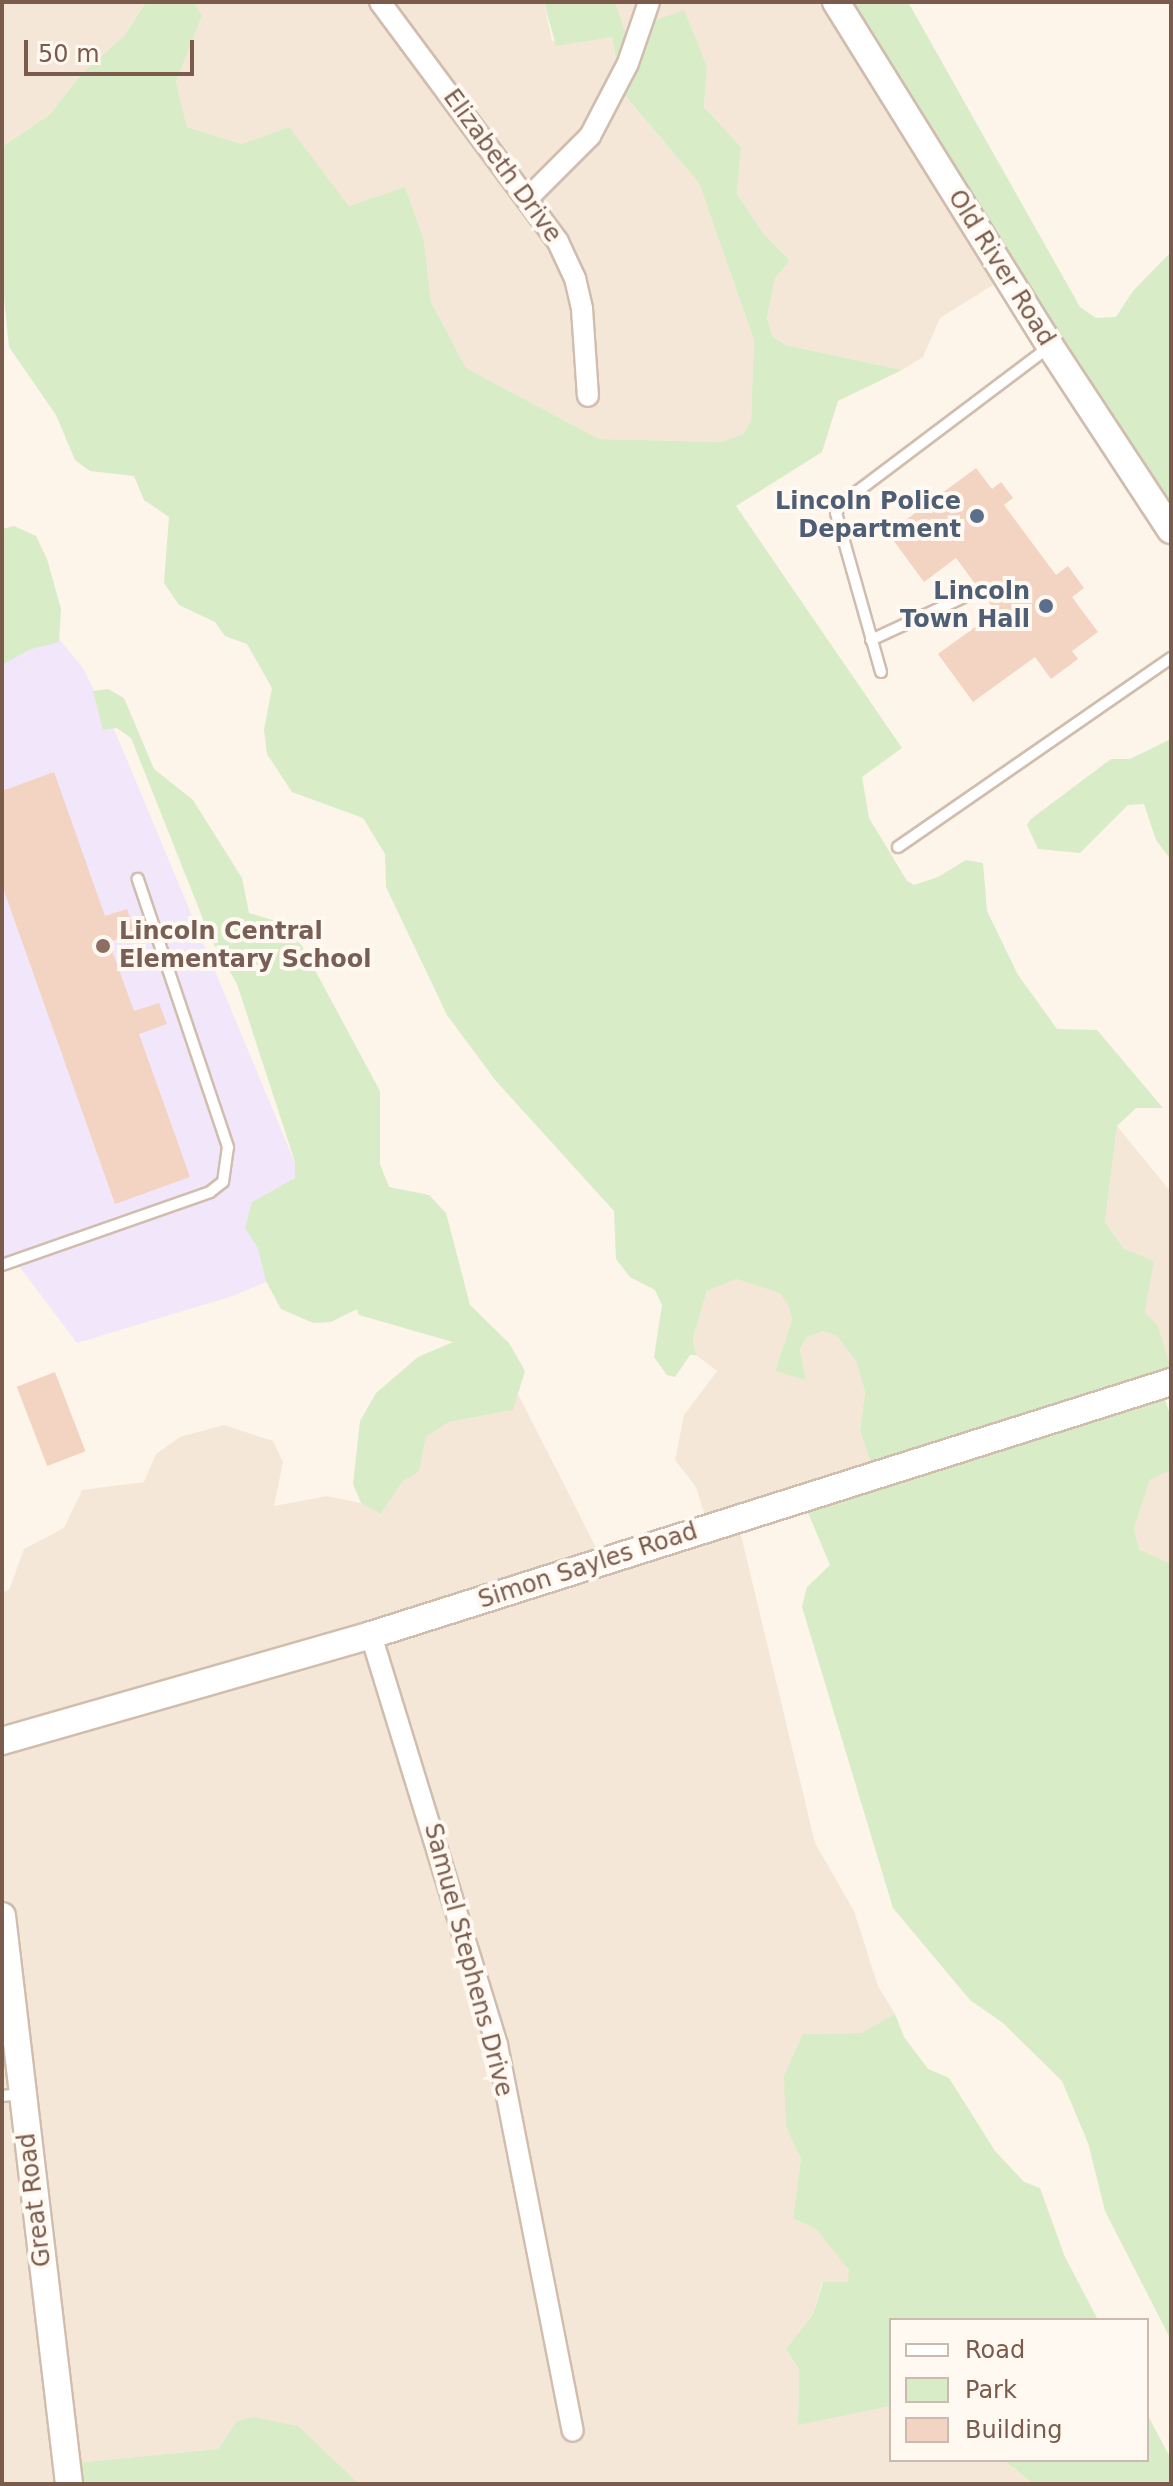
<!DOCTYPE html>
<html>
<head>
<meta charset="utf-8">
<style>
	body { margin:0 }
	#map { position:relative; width:1173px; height:2486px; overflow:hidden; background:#fdf5ea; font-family:"DejaVu Sans",sans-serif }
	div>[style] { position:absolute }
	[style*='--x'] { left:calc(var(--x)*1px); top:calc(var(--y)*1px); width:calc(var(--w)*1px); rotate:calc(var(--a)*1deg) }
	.residential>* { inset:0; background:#f5e7d8 }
	.education>* { inset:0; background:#f2e7fa }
	.green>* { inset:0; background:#d8ecc7 }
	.building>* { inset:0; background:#f3d3c1; transform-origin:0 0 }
	.roads { filter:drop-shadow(2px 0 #d1bdae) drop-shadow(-2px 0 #d1bdae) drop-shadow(0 2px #d1bdae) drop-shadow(0 -2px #d1bdae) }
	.lane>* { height:10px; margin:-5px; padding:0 5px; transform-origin:5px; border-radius:5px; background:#fff }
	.street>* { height:20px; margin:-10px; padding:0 10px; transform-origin:10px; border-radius:10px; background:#fff }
	.secondary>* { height:26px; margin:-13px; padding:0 13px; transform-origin:13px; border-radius:13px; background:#fff }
	.dots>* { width:22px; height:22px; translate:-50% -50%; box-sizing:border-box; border:4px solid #fff9f2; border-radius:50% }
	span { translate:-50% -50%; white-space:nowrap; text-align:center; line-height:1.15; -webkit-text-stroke:8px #fff9f2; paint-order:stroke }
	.street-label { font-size:24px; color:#7a5b4c }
	.service-label { font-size:24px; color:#4e5e75; font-weight:700 }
	.right { translate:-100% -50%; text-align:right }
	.education-label { font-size:24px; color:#785e54; font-weight:700 }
	.left { translate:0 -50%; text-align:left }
	.frame { position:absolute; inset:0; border:4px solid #7a5b4c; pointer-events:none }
	.legend { position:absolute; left:889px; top:2318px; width:260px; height:144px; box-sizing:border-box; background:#fff9f2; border:2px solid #cabab0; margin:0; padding:10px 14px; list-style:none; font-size:24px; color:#7a5b4c }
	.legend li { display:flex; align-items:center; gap:16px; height:40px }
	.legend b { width:40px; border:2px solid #cabab0 }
	.scale { position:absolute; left:24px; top:40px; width:170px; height:36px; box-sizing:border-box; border:4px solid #7a5b4c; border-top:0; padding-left:10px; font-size:24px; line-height:28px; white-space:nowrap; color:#7a5b4c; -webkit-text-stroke:6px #fff9f2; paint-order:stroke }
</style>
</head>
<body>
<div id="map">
	<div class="residential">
		<i style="clip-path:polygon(2px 2px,146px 2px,124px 36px,83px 72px,49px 115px,2px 147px)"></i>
		<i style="clip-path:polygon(194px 2px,544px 2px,552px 41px,612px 37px,622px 92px,699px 183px,754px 340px,751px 421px,743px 434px,722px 442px,599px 439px,466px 368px,431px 302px,424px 240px,405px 187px,349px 206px,289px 128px,243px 144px,187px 127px,176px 82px,202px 16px)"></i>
		<i style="clip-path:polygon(615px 2px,833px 2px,1001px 280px,940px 318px,923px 357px,902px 370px,786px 345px,773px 337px,767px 318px,775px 277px,790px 259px,763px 233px,737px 194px,741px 147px,704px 107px,707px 66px,684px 11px,625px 31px)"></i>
		<i style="clip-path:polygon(1117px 1126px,1171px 1192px,1171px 1370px,1158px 1326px,1145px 1312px,1153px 1262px,1124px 1249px,1105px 1222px)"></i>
		<i style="clip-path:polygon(736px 1279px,781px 1293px,788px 1304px,792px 1320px,775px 1371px,806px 1379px,800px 1351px,806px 1338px,823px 1331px,837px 1336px,856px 1361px,865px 1392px,860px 1431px,877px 1481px,740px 1531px,815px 1843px,854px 1911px,878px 1986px,895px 2014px,861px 2033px,803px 2034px,786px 2127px,801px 2159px,793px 2218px,817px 2230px,849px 2269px,849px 2282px,822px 2282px,813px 2314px,786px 2349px,799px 2370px,798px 2424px,891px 2406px,891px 2460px,1004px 2460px,1033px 2484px,359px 2484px,237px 2421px,218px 2449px,64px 2464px,64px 2484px,2px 2484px,2px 1592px,9px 1590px,24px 1549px,64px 1528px,82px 1490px,144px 1482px,156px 1454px,180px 1437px,224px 1425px,273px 1441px,283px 1462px,274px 1506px,327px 1496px,365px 1504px,381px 1514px,403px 1481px,419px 1472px,426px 1437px,449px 1422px,512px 1410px,518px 1394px,607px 1569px,711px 1535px,696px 1487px,675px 1460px,684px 1415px,717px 1371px,696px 1355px,693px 1338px,707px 1291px)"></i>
		<i style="clip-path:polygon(1171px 1470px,1171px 1564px,1139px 1549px,1134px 1528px,1150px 1480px)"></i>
	</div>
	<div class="education">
		<i style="clip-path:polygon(52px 630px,83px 668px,120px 743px,333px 1254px,233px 1296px,77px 1343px,15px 1261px,2px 1265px,2px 658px)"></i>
	</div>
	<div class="green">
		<i style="clip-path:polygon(146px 2px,194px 2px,202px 16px,176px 82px,187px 127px,242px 144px,289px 127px,349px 206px,405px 187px,424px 240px,431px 302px,466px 368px,599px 439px,722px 442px,743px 434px,751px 421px,754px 340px,699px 183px,622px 92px,612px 37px,556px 46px,544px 2px,615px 2px,625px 31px,684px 10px,707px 66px,704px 107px,741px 147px,737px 194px,763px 233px,790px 260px,775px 278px,767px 318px,773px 337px,786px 345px,902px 370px,838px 401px,822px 452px,736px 506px,902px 748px,862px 777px,869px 818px,907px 881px,914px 885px,938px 877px,966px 860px,983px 863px,987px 911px,1018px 975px,1057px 1029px,1097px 1030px,1163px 1108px,1136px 1108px,1117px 1126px,1105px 1222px,1124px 1249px,1154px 1261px,1145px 1312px,1158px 1326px,1171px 1368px,1171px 1389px,1163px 1394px,1171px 1417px,1171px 1470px,1150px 1480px,1134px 1528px,1139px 1549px,1171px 1564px,1171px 2340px,1105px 2211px,1088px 2143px,1062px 2081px,1003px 2023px,970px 2000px,893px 1908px,802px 1607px,807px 1587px,830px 1565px,806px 1508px,877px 1481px,860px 1431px,865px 1392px,856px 1361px,837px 1336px,823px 1331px,806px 1338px,800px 1350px,806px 1380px,775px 1371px,792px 1320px,788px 1304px,780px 1293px,736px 1279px,707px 1291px,693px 1338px,696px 1355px,690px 1355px,675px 1377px,667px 1375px,654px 1357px,662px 1305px,655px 1290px,630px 1277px,616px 1259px,614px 1211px,496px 1081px,447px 1015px,386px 887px,385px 854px,363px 818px,292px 792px,267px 754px,264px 730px,272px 688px,247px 644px,225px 636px,215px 622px,179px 605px,164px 583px,169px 517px,144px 500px,134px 476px,90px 471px,75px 460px,56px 415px,9px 347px,2px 278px,2px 147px,49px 115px,83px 72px,124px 36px)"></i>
		<i style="clip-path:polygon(833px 2px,908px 2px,1080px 307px,1096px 318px,1116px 317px,1133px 291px,1171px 252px,1171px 531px)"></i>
		<i style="clip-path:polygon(14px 526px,36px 536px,47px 559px,61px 609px,59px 642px,31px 649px,2px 665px,2px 529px)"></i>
		<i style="clip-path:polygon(108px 689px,124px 698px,154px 769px,193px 800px,242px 878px,249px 913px,279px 922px,302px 946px,380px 1091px,380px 1164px,389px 1187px,429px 1195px,446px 1213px,470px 1305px,509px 1343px,525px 1371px,513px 1410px,449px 1422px,426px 1437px,419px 1472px,403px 1481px,381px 1514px,361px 1503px,353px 1484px,360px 1421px,376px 1393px,418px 1357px,453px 1342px,359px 1315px,357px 1309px,331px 1322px,313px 1323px,281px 1309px,266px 1281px,258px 1248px,245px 1228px,252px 1202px,295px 1178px,295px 1162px,237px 984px,211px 939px,131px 738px,117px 728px,103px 730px,93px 691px)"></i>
		<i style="clip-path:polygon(1171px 739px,1171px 860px,1156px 840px,1144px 804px,1128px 805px,1080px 853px,1038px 849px,1027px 825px,1031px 819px,1111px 759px,1130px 759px)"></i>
		<i style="clip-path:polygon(895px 2014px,904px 2037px,928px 2069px,949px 2078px,995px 2151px,1024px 2182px,1040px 2188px,1065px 2257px,1098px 2320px,891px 2320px,891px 2406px,798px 2425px,799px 2370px,786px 2349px,813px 2314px,823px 2282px,848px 2282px,849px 2270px,817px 2230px,793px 2218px,801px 2159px,786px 2127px,784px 2076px,803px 2034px,861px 2033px)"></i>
		<i style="clip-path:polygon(1147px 2414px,1171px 2459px,1171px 2484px,1033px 2484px,1004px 2460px,1147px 2460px)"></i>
		<i style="clip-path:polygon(253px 2417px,298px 2426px,359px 2484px,64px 2484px,64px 2464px,218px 2449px,237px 2421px)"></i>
	</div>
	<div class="building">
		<i style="clip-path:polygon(976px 468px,992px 489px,1001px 482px,1013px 498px,1004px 505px,1056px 575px,1068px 566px,1084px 588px,1072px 597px,1098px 632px,1072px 651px,1078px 659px,1051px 679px,1035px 657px,973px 702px,938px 654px,996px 612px,956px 558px,924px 582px,888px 533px)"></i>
		<i style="clip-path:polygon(54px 772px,105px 916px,127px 909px,135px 933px,109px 942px,134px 1011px,159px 1003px,167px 1024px,139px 1034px,190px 1177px,115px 1204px,2px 885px,2px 791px)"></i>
		<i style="left:55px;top:1372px;width:85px;height:41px;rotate:69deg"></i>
	</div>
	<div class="roads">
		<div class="lane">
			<i style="--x:871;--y:640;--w:100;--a:-24.8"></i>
			<i style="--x:881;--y:672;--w:165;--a:-105.8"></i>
			<i style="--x:836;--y:513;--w:12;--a:-59"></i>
			<i style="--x:842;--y:503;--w:261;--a:-37"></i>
			<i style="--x:898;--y:847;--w:332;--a:-34.7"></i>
			<i style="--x:2;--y:1265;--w:220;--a:-19.3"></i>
			<i style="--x:210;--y:1192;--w:16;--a:-38"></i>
			<i style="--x:223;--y:1182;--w:35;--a:-82"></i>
			<i style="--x:228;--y:1147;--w:283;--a:-108.6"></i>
			<i style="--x:2;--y:2096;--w:18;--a:-6"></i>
		</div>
		<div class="street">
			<i style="--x:380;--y:2;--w:299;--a:53.4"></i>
			<i style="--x:558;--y:242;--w:40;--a:65"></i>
			<i style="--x:575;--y:278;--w:32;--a:77"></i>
			<i style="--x:582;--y:309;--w:87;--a:86.1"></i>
			<i style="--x:528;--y:198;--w:88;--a:-45"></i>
			<i style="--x:590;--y:136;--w:82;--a:-62.5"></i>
			<i style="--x:628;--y:63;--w:65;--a:-71"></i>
			<i style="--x:371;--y:1635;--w:429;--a:72.9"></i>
			<i style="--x:497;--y:2045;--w:393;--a:78.9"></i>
		</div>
		<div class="secondary">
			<i style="--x:836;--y:2;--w:405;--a:58.1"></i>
			<i style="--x:1050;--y:346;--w:220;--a:56.7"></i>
			<i style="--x:2;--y:1741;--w:384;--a:-16"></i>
			<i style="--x:371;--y:1635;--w:839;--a:-17.55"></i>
			<i style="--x:2;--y:1916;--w:572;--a:83.27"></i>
		</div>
	</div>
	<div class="dots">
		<i style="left:977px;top:516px;background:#5c6f8a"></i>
		<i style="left:1046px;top:606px;background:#5c6f8a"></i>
		<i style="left:103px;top:946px;background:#8d6e63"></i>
	</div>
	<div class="street-label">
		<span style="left:502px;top:166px;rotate:54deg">Elizabeth Drive</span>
		<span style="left:1001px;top:268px;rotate:58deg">Old River Road</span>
		<span style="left:588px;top:1566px;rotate:-18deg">Simon Sayles Road</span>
		<span style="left:468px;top:1960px;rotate:75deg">Samuel Stephens Drive</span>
		<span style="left:35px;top:2200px;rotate:-97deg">Great Road</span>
	</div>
	<div class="service-label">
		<span class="right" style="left:961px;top:516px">Lincoln Police<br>Department</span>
		<span class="right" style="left:1030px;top:606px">Lincoln<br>Town Hall</span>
	</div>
	<div class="education-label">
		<span class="left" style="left:119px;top:946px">Lincoln Central<br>Elementary School</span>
	</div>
	<div class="frame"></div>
	<ul class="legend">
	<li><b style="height:10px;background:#fff"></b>Road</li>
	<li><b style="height:22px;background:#d8ecc7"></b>Park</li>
	<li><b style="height:22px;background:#f3d3c1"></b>Building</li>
	</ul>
	<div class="scale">50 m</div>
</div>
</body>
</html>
